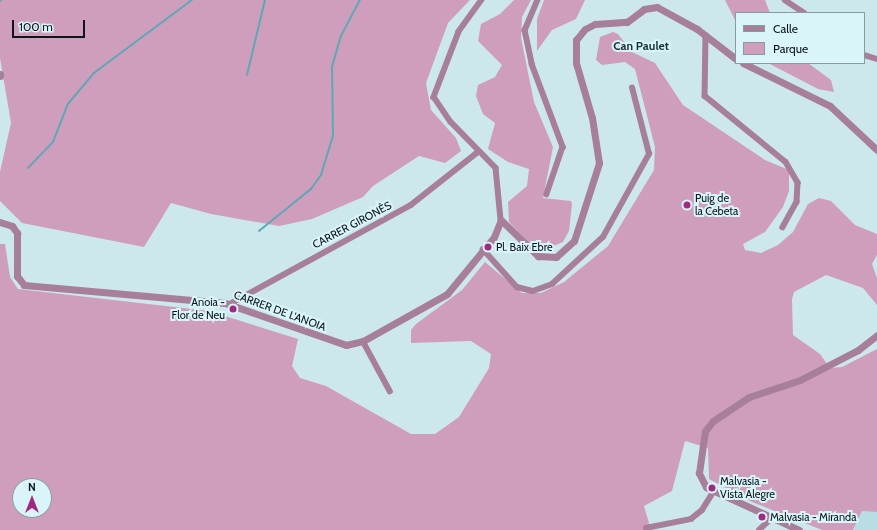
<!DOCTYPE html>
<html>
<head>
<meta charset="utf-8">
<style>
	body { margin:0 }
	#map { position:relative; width:877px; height:530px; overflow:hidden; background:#cde8ed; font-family:Cabin,sans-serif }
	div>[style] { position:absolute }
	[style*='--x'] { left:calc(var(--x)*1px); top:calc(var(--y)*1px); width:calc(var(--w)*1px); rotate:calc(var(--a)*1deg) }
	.built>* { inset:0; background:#b9dde4 }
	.green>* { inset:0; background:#cf9ebd }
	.stream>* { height:1.5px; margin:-0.75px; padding:0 0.75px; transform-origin:0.75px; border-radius:0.75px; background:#5da8b5 }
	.minor>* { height:5.5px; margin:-2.75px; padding:0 2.75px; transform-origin:2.75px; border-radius:2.75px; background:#a77f99 }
	.tertiary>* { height:7px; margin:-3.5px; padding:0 3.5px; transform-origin:3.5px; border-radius:3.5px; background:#a77f99 }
	.dots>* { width:11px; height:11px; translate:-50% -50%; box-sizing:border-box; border:2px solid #daf5fa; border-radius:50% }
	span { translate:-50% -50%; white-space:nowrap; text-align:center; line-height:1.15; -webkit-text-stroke:4px #daf5fa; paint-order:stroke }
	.poi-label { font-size:11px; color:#0d1719 }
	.left { translate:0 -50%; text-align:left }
	.right { translate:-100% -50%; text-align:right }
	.street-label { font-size:11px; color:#0d1719 }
	.neighbourhood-label { font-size:12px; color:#1c3337; font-weight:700 }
	.legend { position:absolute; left:735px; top:12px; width:130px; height:52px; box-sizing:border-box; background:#daf5fa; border:1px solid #889ca0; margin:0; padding:5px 7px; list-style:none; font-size:12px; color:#0d1719 }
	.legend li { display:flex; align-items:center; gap:8px; height:20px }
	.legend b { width:20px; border:1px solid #889ca0 }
	.north { position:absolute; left:12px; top:478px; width:40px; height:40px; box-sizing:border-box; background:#daf5fa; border:1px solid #889ca0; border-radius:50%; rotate:0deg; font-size:11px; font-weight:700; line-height:16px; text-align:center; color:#0d1719 }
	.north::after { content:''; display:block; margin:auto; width:14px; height:18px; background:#a02981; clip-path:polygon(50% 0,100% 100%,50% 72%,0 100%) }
	.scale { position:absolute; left:12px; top:20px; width:73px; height:18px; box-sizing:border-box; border:2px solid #0d1719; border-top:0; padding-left:5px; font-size:12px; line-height:14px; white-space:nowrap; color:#0d1719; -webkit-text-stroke:3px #daf5fa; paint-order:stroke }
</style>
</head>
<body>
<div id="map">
	<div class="built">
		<i style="clip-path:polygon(862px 511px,877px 512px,877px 530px,853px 530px)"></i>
	</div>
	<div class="green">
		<i style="clip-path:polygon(0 0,470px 0,448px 23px,426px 83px,431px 110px,456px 138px,461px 151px,445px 163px,419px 156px,373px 186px,363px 197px,312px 219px,279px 226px,211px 214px,171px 203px,144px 247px,22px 223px,0 201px,0 172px,11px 123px,0 58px)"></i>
		<i style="clip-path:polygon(514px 0,531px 0,522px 17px,521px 38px,534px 102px,553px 147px,543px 198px,571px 201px,572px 204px,569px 231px,563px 242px,551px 247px,530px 244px,509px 222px,508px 202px,527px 186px,529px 169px,508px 162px,488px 149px,495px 123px,483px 114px,476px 96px,478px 85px,495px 77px,502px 65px,478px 41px,481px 24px,500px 14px)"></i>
		<i style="clip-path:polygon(544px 0,585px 0,576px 19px,552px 30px,537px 51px,537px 19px)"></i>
		<i style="clip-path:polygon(725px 0,765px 0,770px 13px,736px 13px,736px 22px)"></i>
		<i style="clip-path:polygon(evenodd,613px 32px,618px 34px,632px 52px,655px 63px,683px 105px,765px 160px,789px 170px,789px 191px,783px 207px,765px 232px,743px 244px,745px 250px,761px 253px,778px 245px,793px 232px,808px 204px,819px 198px,831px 201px,855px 225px,877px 234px,877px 255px,872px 264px,877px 278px,877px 305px,863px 288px,826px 275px,794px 292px,792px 299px,793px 335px,820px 354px,830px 368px,842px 367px,877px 349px,877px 512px,862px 511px,853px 530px,822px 530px,752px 502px,709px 479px,708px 448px,685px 441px,672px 491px,644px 506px,651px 530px,0 530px,0 244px,5px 244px,10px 277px,18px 289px,209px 311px,298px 339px,292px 366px,300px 378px,326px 386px,411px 434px,435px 434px,459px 417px,489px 368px,491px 354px,471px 341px,411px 343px,411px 330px,416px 324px,462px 290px,485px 262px,522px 293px,541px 293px,564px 282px,608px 246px,654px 170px,655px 147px,635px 69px,625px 62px,602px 65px,596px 60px,600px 37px,613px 32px,20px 486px,44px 486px,44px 510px,20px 510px,20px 486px)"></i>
		<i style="clip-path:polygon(768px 63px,808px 63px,831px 80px,834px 92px,818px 89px)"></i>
	</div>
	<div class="stream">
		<i style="--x:0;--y:1;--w:1;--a:-45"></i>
		<i style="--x:247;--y:75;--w:77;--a:-76.5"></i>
		<i style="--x:28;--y:168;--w:36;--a:-46"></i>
		<i style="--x:53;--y:142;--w:41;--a:-68.5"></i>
		<i style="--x:68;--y:104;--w:40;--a:-50"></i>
		<i style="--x:94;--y:73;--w:122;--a:-36.7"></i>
		<i style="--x:259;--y:231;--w:67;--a:-38.9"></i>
		<i style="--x:311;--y:189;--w:17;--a:-54"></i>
		<i style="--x:321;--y:175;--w:41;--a:-72.9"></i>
		<i style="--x:333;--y:136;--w:69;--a:-90.8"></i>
		<i style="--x:332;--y:67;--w:32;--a:-74"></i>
		<i style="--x:341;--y:36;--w:41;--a:-62.2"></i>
	</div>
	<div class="minor">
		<i style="--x:482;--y:0;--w:39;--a:126"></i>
		<i style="--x:459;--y:32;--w:70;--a:111"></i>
		<i style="--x:434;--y:97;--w:30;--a:56"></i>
		<i style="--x:451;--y:122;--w:64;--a:45.6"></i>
		<i style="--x:496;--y:168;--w:52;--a:84.5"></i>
		<i style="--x:538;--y:0;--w:33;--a:113"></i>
		<i style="--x:525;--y:30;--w:35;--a:78"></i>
		<i style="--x:532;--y:64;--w:89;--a:69.5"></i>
		<i style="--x:563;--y:147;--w:50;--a:108.8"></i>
		<i style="--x:785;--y:0;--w:23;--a:34"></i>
		<i style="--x:706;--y:35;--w:61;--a:90.9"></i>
		<i style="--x:705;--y:96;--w:104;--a:39.2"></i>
		<i style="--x:786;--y:162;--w:24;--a:60"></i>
		<i style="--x:798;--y:183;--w:19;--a:93"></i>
		<i style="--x:797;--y:202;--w:29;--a:119"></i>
		<i style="--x:864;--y:55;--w:14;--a:17"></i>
		<i style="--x:483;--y:249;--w:51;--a:48.2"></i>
		<i style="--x:517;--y:287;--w:16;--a:14"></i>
		<i style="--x:533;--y:291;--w:20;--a:-20"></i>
		<i style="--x:552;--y:284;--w:69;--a:-42.7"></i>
		<i style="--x:603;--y:237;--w:95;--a:-61"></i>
		<i style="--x:649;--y:154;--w:68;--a:-104.4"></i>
		<i style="--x:230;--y:304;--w:206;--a:-28.7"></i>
		<i style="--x:411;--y:205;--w:85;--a:-38.3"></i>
		<i style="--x:363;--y:341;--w:57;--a:61.6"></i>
		<i style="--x:646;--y:528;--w:46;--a:-11.3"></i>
		<i style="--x:691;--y:519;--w:14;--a:-39"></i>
		<i style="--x:702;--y:510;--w:22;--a:-58"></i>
		<i style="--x:759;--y:530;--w:18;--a:-43"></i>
	</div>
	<div class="tertiary">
		<i style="--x:743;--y:63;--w:97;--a:26.3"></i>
		<i style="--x:830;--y:106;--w:64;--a:43.1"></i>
		<i style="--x:0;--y:74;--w:2;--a:90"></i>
		<i style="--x:501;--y:220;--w:52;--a:44.2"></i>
		<i style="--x:538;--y:256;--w:18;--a:3"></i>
		<i style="--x:556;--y:257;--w:24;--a:-42"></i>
		<i style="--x:574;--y:241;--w:82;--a:-72.2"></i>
		<i style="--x:599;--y:163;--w:46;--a:-98.8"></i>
		<i style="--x:592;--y:118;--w:57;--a:-106.2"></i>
		<i style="--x:576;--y:63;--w:23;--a:-90"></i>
		<i style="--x:576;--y:40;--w:14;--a:-51"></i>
		<i style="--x:585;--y:29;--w:11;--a:-27"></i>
		<i style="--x:595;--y:24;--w:32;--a:-4"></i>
		<i style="--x:627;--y:22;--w:21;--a:-37"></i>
		<i style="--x:644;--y:9;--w:13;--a:-9"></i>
		<i style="--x:657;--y:7;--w:46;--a:28.8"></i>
		<i style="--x:697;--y:29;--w:49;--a:37.6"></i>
		<i style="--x:0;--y:222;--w:13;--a:18"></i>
		<i style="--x:12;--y:226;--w:9;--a:54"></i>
		<i style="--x:17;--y:233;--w:43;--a:90"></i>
		<i style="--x:17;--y:276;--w:11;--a:52"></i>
		<i style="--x:24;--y:285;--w:202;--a:5.1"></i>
		<i style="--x:225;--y:303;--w:128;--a:19.1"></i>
		<i style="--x:346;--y:345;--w:17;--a:-13"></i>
		<i style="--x:363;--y:341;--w:96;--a:-29.2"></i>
		<i style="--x:447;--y:294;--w:74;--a:-50.5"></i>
		<i style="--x:494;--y:237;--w:18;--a:-68"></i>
		<i style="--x:799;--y:530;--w:102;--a:-155.2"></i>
		<i style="--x:706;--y:487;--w:16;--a:-117"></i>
		<i style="--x:699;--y:473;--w:42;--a:-81.9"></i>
		<i style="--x:705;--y:431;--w:13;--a:-51"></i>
		<i style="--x:713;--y:421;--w:43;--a:-33.7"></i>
		<i style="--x:749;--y:397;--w:54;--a:-18.4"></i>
		<i style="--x:800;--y:380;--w:65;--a:-27.3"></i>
		<i style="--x:858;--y:350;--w:24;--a:-38"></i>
	</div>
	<div class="dots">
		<i style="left:687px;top:205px;background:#a02981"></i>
		<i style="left:488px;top:247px;background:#a02981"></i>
		<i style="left:233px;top:309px;background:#a02981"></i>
		<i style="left:712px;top:488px;background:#a02981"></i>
		<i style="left:762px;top:517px;background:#a02981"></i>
	</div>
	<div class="poi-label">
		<span class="left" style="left:695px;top:205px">Puig de<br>la Cebeta</span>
		<span class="left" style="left:496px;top:247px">Pl. Baix Ebre</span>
		<span class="right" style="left:225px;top:309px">Anoia -<br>Flor de Neu</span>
		<span class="left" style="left:720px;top:488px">Malvasia -<br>Vista Alegre</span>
		<span class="left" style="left:770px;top:517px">Malvasia - Miranda</span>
	</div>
	<div class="street-label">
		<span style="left:352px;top:225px;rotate:-28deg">CARRER GIRONÈS</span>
		<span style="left:280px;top:311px;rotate:20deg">CARRER DE L'ANOIA</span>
	</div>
	<div class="neighbourhood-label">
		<span style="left:641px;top:46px">Can Paulet</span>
	</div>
	<ul class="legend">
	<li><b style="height:5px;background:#a77f99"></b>Calle</li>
	<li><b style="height:11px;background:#cf9ebd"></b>Parque</li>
	</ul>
	<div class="north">N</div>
	<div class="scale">100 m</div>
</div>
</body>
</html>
